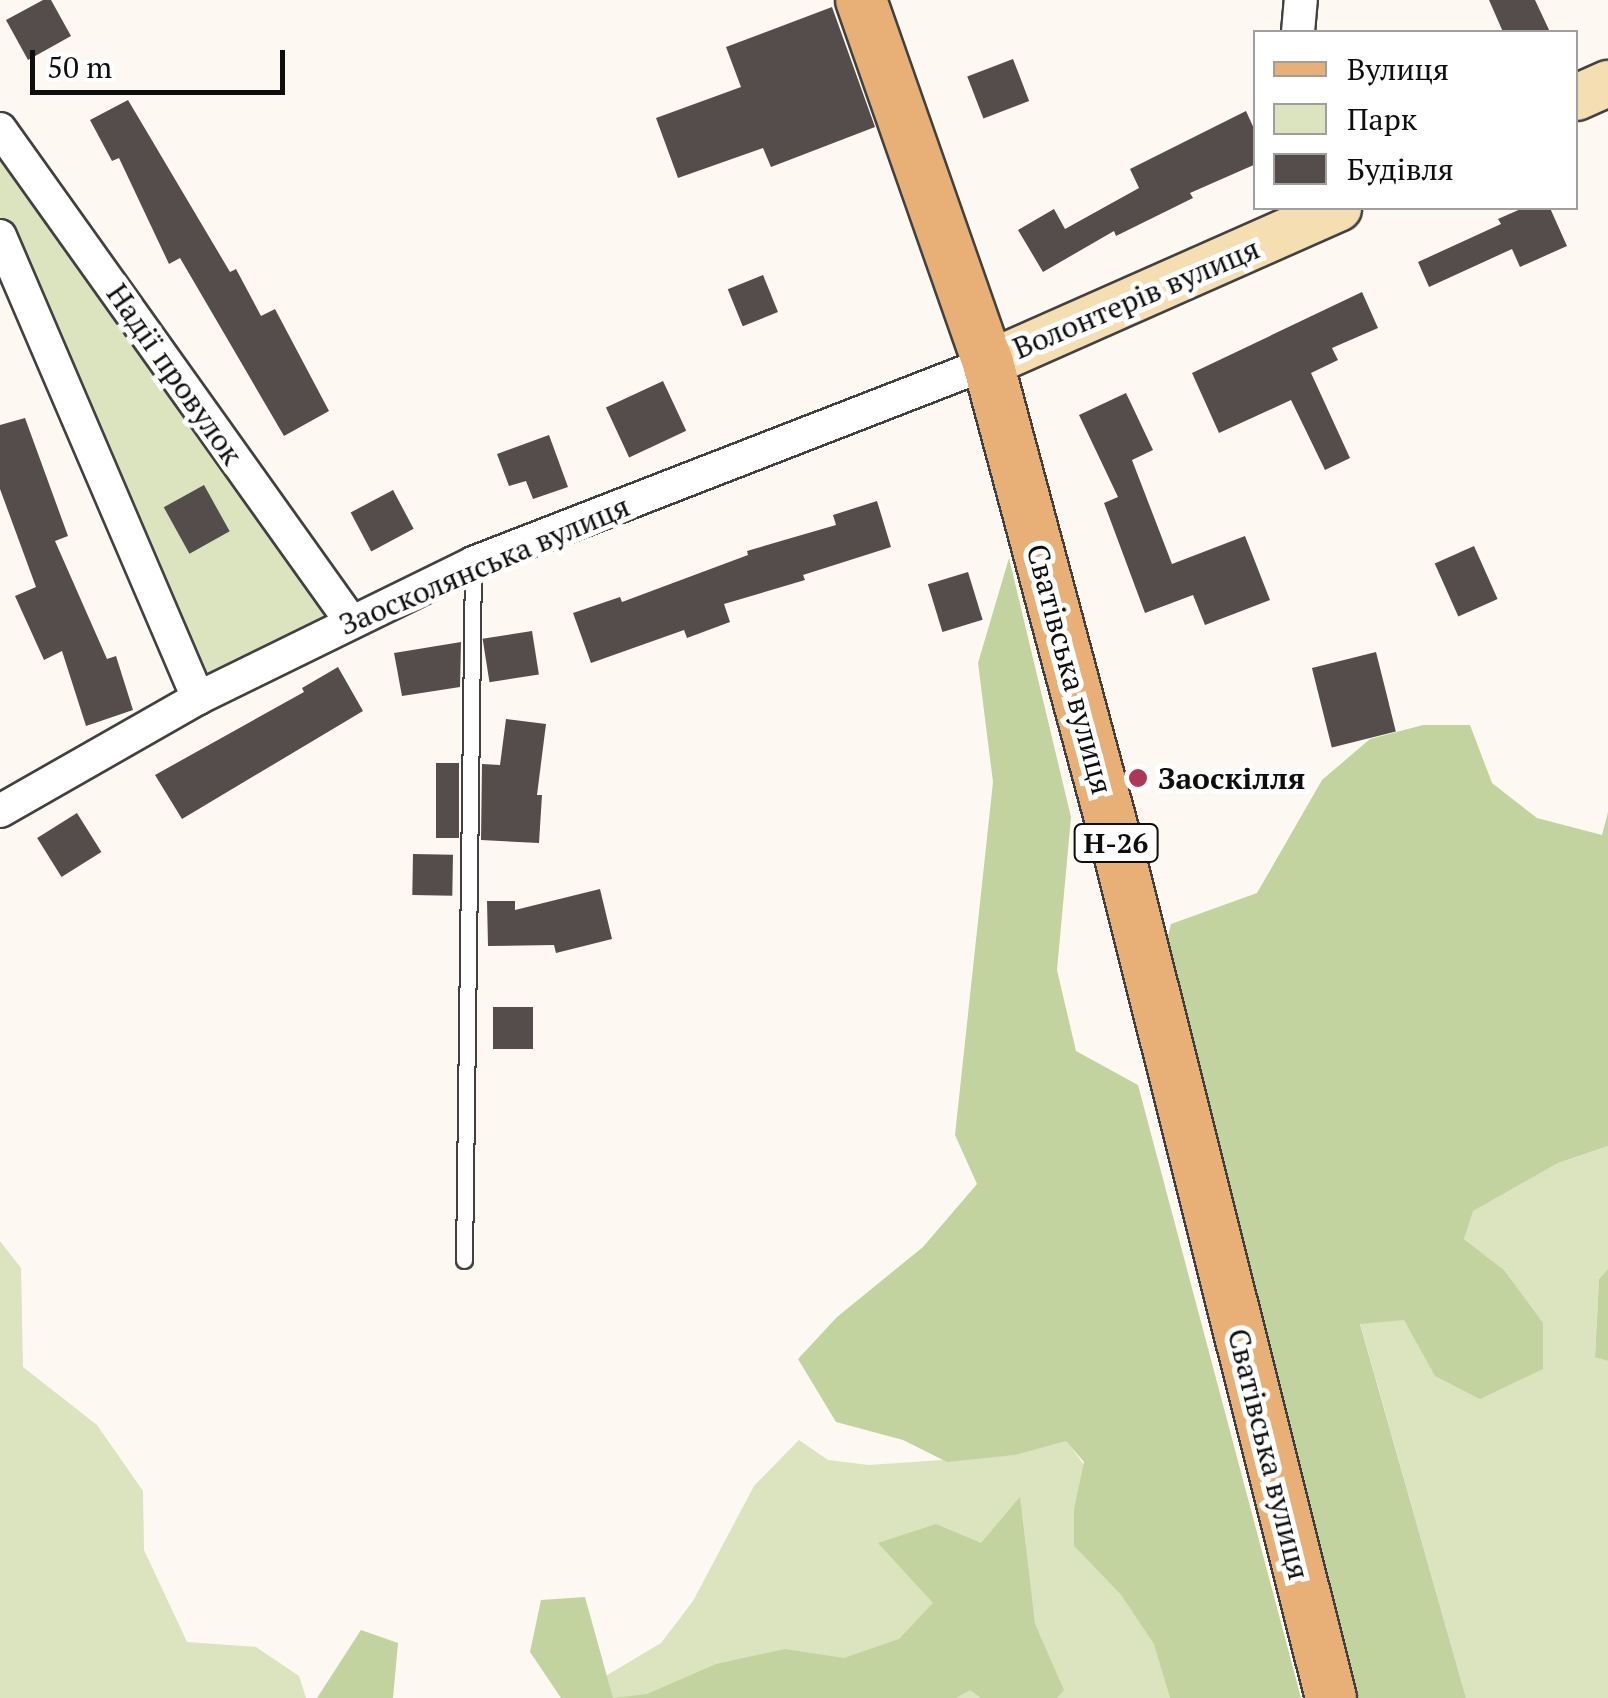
<!DOCTYPE html>
<html>
<head>
<meta charset="utf-8">
<style>
	body { margin:0 }
	#map { position:relative; width:1608px; height:1698px; overflow:hidden; background:#fdf8f1; font-family:"PT Serif",serif }
	div>[style] { position:absolute }
	[style*='--x'] { left:calc(var(--x)*1px); top:calc(var(--y)*1px); width:calc(var(--w)*1px); rotate:calc(var(--a)*1deg) }
	.green>* { inset:0; background:#dbe4be }
	.forest>* { inset:0; background:#c3d39f }
	.building>* { inset:0; background:#554d4c; transform-origin:0 0 }
	.roads { filter:drop-shadow(2px 0 #414141) drop-shadow(-2px 0 #414141) drop-shadow(0 2px #414141) drop-shadow(0 -2px #414141) }
	.lane>* { height:15px; margin:-7.5px; padding:0 7.5px; transform-origin:7.5px; border-radius:7.5px; background:#fff }
	.street>* { height:32px; margin:-16px; padding:0 16px; transform-origin:16px; border-radius:16px; background:#fff }
	.secondary>* { height:45px; margin:-22.5px; padding:0 22.5px; transform-origin:22.5px; border-radius:22.5px; background:#f6deb3 }
	.primary>* { height:50px; margin:-25px; padding:0 25px; transform-origin:25px; border-radius:25px; background:#e8b076 }
	.dots>* { width:28px; height:28px; translate:-50% -50%; box-sizing:border-box; border:5px solid #fff; border-radius:50% }
	span { translate:-50% -50%; white-space:nowrap; text-align:center; line-height:1.15; -webkit-text-stroke:10px #fff; paint-order:stroke }
	.shield-label span { padding:2px 8px; background:#fff; border:2px solid; border-radius:8px; -webkit-text-stroke-width:0 }
	.shield-label { font-size:28px; color:#0e0e0e; font-weight:700 }
	.street-label { font-size:30px; color:#0e0e0e }
	.poi-label { font-size:30px; color:#0e0e0e; font-weight:700 }
	.left { translate:0 -50%; text-align:left }
	.legend { position:absolute; left:1253px; top:30px; width:325px; height:180px; box-sizing:border-box; background:#fff; border:2px solid #9f9f9f; margin:0; padding:12px 18px; list-style:none; font-size:30px; color:#0e0e0e }
	.legend li { display:flex; align-items:center; gap:20px; height:50px }
	.legend b { width:50px; border:2px solid #9f9f9f }
	.scale { position:absolute; left:30px; top:50px; width:255px; height:45px; box-sizing:border-box; border:5px solid #0e0e0e; border-top:0; padding-left:12px; font-size:30px; line-height:35px; white-space:nowrap; color:#0e0e0e; -webkit-text-stroke:8px #fff; paint-order:stroke }
</style>
</head>
<body>
<div id="map">
	<div class="green">
		<i style="clip-path:polygon(0 129px,350px 620px,198px 698px,0 236px)"></i>
		<i style="clip-path:polygon(1608px 1146px,1608px 1269px,1599px 1279px,1595px 1356px,1608px 1361px,1608px 1698px,1466px 1698px,1360px 1323px,1504px 1270px,1464px 1239px,1472px 1211px,1558px 1163px)"></i>
		<i style="clip-path:polygon(0 1241px,21px 1268px,23px 1367px,97px 1425px,143px 1491px,144px 1550px,187px 1642px,256px 1647px,299px 1676px,306px 1698px,0 1698px)"></i>
		<i style="clip-path:polygon(799px 1440px,828px 1460px,869px 1465px,1015px 1455px,1066px 1440px,1090px 1473px,1074px 1546px,1121px 1595px,1155px 1644px,1170px 1698px,582px 1698px,599px 1680px,661px 1643px,693px 1601px,754px 1486px)"></i>
	</div>
	<div class="forest">
		<i style="clip-path:polygon(1009px 558px,1071px 817px,1057px 970px,1076px 1051px,1138px 1085px,1301px 1698px,1170px 1698px,1154px 1644px,1121px 1595px,1074px 1546px,1074px 1509px,1084px 1462px,1066px 1441px,1015px 1455px,947px 1462px,903px 1440px,836px 1422px,798px 1359px,837px 1317px,923px 1247px,977px 1184px,955px 1135px,993px 782px,978px 663px)"></i>
		<i style="clip-path:polygon(1423px 725px,1470px 725px,1492px 783px,1537px 818px,1602px 835px,1608px 812px,1608px 1146px,1558px 1163px,1473px 1211px,1464px 1239px,1504px 1270px,1543px 1323px,1543px 1369px,1480px 1399px,1435px 1376px,1404px 1320px,1360px 1324px,1466px 1698px,1342px 1698px,1158px 977px,1171px 924px,1257px 893px,1322px 780px,1370px 739px)"></i>
		<i style="clip-path:polygon(1608px 1269px,1608px 1361px,1595px 1357px,1599px 1279px)"></i>
		<i style="clip-path:polygon(1020px 1497px,1035px 1624px,1064px 1690px,1057px 1698px,981px 1698px,970px 1690px,956px 1698px,561px 1698px,530px 1652px,541px 1600px,585px 1597px,613px 1698px,647px 1694px,716px 1664px,785px 1649px,844px 1658px,899px 1639px,933px 1603px,878px 1543px,936px 1524px,981px 1543px)"></i>
		<i style="clip-path:polygon(361px 1630px,398px 1643px,393px 1698px,317px 1698px)"></i>
	</div>
	<div class="building">
		<i style="clip-path:polygon(43px 0,51px 0,71px 36px,28px 60px,6px 20px)"></i>
		<i style="clip-path:polygon(1489px 0,1535px 0,1550px 32px,1503px 32px)"></i>
		<i style="clip-path:polygon(832px 7px,875px 127px,771px 167px,763px 148px,678px 178px,656px 118px,741px 87px,726px 47px)"></i>
		<i style="left:1013px;top:59px;width:45px;height:49px;rotate:69deg"></i>
		<i style="clip-path:polygon(128px 100px,230px 272px,236px 269px,261px 316px,275px 309px,329px 411px,284px 436px,180px 258px,169px 264px,119px 158px,112px 161px,90px 120px)"></i>
		<i style="clip-path:polygon(1246px 111px,1256px 133px,1256px 164px,1190px 193px,1193px 198px,1116px 236px,1114px 231px,1043px 272px,1018px 230px,1054px 209px,1065px 229px,1139px 188px,1130px 169px)"></i>
		<i style="clip-path:polygon(1523px 208px,1550px 208px,1567px 246px,1520px 267px,1512px 249px,1429px 287px,1418px 262px,1501px 224px,1498px 219px)"></i>
		<i style="left:763px;top:275px;width:40px;height:38px;rotate:68deg"></i>
		<i style="clip-path:polygon(1362px 292px,1378px 328px,1332px 348px,1338px 360px,1311px 373px,1350px 458px,1325px 470px,1291px 400px,1219px 433px,1192px 373px)"></i>
		<i style="left:663px;top:381px;width:55px;height:63px;rotate:65deg"></i>
		<i style="clip-path:polygon(1126px 393px,1153px 450px,1132px 460px,1172px 564px,1245px 536px,1270px 600px,1205px 625px,1193px 595px,1145px 613px,1104px 503px,1118px 497px,1079px 415px)"></i>
		<i style="clip-path:polygon(25px 418px,68px 536px,55px 541px,107px 659px,116px 656px,133px 710px,86px 726px,62px 651px,44px 660px,15px 596px,36px 587px,0 489px,0 425px)"></i>
		<i style="clip-path:polygon(549px 435px,568px 487px,533px 499px,526px 481px,509px 486px,497px 454px)"></i>
		<i style="left:204px;top:485px;width:53px;height:46px;rotate:61deg"></i>
		<i style="left:393px;top:490px;width:44px;height:48px;rotate:62deg"></i>
		<i style="clip-path:polygon(877px 501px,891px 547px,803px 575px,805px 580px,724px 604px,730px 622px,687px 638px,684px 630px,591px 663px,573px 613px,620px 597px,622px 602px,748px 555px,747px 551px,836px 525px,833px 515px)"></i>
		<i style="left:1474px;top:546px;width:58px;height:43px;rotate:66deg"></i>
		<i style="left:968px;top:572px;width:50px;height:42px;rotate:73deg"></i>
		<i style="left:532px;top:631px;width:44px;height:50px;rotate:81deg"></i>
		<i style="clip-path:polygon(461px 642px,460px 687px,402px 696px,394px 653px)"></i>
		<i style="left:1376px;top:652px;width:82px;height:66px;rotate:76deg"></i>
		<i style="clip-path:polygon(338px 667px,363px 711px,182px 819px,155px 775px,304px 692px,302px 688px)"></i>
		<i style="clip-path:polygon(506px 719px,546px 724px,537px 795px,542px 795px,539px 843px,481px 840px,482px 764px,500px 765px)"></i>
		<i style="left:436px;top:763px;width:23px;height:75px"></i>
		<i style="left:77px;top:813px;width:46px;height:47px;rotate:58deg"></i>
		<i style="left:413px;top:854px;width:40px;height:41px;rotate:1deg"></i>
		<i style="clip-path:polygon(600px 889px,612px 939px,556px 953px,554px 945px,488px 946px,487px 901px,515px 901px,515px 910px)"></i>
		<i style="left:493px;top:1007px;width:40px;height:42px"></i>
	</div>
	<div class="roads">
		<div class="lane">
			<i style="--x:464;--y:1260;--w:697;--a:-89.26"></i>
		</div>
		<div class="street">
			<i style="--x:1298;--y:32;--w:32;--a:-85"></i>
			<i style="--x:0;--y:129;--w:603;--a:54.52"></i>
			<i style="--x:0;--y:236;--w:503;--a:66.8"></i>
			<i style="--x:0;--y:811;--w:228;--a:-29.7"></i>
			<i style="--x:198;--y:698;--w:306;--a:-26.1"></i>
			<i style="--x:473;--y:563;--w:552;--a:-21.22"></i>
		</div>
		<div class="secondary">
			<i style="--x:1576;--y:97;--w:35;--a:-24"></i>
			<i style="--x:988;--y:363;--w:383;--a:-23.9"></i>
		</div>
		<div class="primary">
			<i style="--x:861;--y:0;--w:385;--a:70.7"></i>
			<i style="--x:988;--y:363;--w:487;--a:75"></i>
			<i style="--x:1114;--y:833;--w:892;--a:75.92"></i>
		</div>
	</div>
	<div class="dots">
		<i style="left:1138px;top:778px;background:#ae3659"></i>
	</div>
	<div class="shield-label">
		<span style="left:1116px;top:843px">Н-26</span>
	</div>
	<div class="street-label">
		<span style="left:1136px;top:298px;rotate:-23deg">Волонтерів вулиця</span>
		<span style="left:175px;top:374px;rotate:55deg">Надії провулок</span>
		<span style="left:484px;top:565px;rotate:-23deg">Заосколянська вулиця</span>
		<span style="left:1070px;top:669px;rotate:75deg">Сватівська вулиця</span>
		<span style="left:1269px;top:1454px;rotate:76deg">Сватівська вулиця</span>
	</div>
	<div class="poi-label">
		<span class="left" style="left:1158px;top:778px">Заоскілля</span>
	</div>
	<ul class="legend">
	<li><b style="height:12px;background:#e8b076"></b>Вулиця</li>
	<li><b style="height:28px;background:#dbe4be"></b>Парк</li>
	<li><b style="height:28px;background:#554d4c"></b>Будівля</li>
	</ul>
	<div class="scale">50 m</div>
</div>
</body>
</html>
